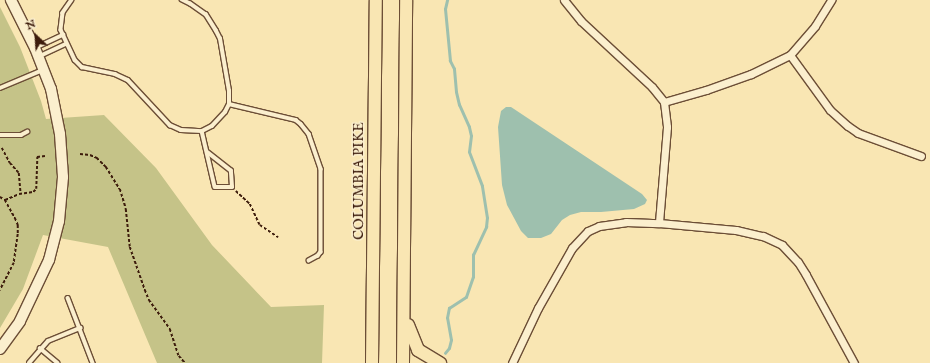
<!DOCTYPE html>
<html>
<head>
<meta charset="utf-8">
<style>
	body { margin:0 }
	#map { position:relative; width:930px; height:363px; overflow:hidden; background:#f9e6b3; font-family:"IM FELL English",serif }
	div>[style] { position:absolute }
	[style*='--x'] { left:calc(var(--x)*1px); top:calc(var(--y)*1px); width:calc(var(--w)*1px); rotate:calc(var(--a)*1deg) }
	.green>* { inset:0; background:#c5c388 }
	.water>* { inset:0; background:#9ec0ae }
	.stream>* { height:2.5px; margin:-1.25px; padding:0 1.25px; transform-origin:1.25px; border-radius:1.25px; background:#9ec0ae }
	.path>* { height:1.5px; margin-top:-0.75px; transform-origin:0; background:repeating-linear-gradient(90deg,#3d1c0c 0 3px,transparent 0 5px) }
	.roads { filter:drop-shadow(1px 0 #6c4e36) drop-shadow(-1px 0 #6c4e36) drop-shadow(0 1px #6c4e36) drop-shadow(0 -1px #6c4e36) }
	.lane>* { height:3.5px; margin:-1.75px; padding:0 1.75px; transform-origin:1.75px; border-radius:1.75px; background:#fbefce }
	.street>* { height:7px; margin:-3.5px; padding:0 3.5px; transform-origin:3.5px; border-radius:3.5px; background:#fbefce }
	.secondary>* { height:10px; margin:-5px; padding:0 5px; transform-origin:5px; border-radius:5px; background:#fbefce }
	.highway>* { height:12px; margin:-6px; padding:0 6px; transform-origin:6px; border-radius:6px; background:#f9e6b3 }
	span { translate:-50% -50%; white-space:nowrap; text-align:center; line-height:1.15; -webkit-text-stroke:3px #fbefce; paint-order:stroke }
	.street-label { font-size:14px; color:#3d1c0c }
	.north { position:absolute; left:16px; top:16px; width:40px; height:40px; -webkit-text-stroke:3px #fbefce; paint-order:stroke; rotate:335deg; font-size:11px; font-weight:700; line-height:16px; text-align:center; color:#3d1c0c }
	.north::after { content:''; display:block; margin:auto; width:14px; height:18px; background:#3d1c0c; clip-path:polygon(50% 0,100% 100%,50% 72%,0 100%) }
</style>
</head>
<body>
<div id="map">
	<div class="green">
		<i style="clip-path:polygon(0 7px,20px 47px,41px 101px,46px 119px,104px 115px,156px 168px,212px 245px,271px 307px,324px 305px,322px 363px,157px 363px,108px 247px,43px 235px,23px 289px,0 328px)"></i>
	</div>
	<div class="water">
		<i style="clip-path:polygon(506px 107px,511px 107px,642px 194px,647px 200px,645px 204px,634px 209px,601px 212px,581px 212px,570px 215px,562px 220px,551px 234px,541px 238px,528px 238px,521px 231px,507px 205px,502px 185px,498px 127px,501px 111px)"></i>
	</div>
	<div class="stream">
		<i style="--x:445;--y:353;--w:6;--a:-51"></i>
		<i style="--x:449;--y:348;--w:8;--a:-76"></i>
		<i style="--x:451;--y:340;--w:22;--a:-100"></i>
		<i style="--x:447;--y:318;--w:10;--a:-79"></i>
		<i style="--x:449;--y:308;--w:20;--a:-33"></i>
		<i style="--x:466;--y:297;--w:21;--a:-71"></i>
		<i style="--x:473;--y:277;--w:22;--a:-90"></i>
		<i style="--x:473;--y:255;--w:31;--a:-65"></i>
		<i style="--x:486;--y:227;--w:9;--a:-84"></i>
		<i style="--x:487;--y:218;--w:32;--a:-99"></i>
		<i style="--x:482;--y:186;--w:36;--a:-111"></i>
		<i style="--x:469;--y:152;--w:16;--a:-83"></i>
		<i style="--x:471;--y:136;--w:9;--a:-103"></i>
		<i style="--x:469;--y:127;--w:24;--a:-114"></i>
		<i style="--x:459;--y:105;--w:13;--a:-103"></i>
		<i style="--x:456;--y:92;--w:23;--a:-95"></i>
		<i style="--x:454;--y:69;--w:9;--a:-117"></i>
		<i style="--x:450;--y:61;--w:52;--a:-95.5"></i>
		<i style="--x:445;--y:9;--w:9;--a:-77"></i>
	</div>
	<div class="path">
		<i style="--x:2;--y:148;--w:17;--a:62"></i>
		<i style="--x:10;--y:163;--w:13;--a:48"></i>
		<i style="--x:19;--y:173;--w:21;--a:85"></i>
		<i style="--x:80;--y:154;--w:10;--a:6"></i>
		<i style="--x:90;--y:155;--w:8;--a:23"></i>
		<i style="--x:97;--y:158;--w:13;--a:45"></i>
		<i style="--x:106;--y:167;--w:26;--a:58"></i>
		<i style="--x:120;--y:189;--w:21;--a:73"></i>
		<i style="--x:126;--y:209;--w:38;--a:84"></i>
		<i style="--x:130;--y:247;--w:46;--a:70.8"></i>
		<i style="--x:145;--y:290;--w:11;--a:68"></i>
		<i style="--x:149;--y:300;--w:36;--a:54"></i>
		<i style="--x:170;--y:329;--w:28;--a:72"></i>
		<i style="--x:179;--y:356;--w:9;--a:49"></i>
		<i style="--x:236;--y:191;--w:19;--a:43"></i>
		<i style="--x:250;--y:204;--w:23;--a:65"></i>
		<i style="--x:260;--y:225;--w:22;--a:34"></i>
		<i style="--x:0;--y:197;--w:6;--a:31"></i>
		<i style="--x:5;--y:200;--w:21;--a:61"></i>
		<i style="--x:15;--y:218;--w:8;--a:67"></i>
		<i style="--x:18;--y:225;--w:9;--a:90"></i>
		<i style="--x:18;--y:234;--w:29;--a:98"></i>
		<i style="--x:14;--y:263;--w:31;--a:117"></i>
		<i style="--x:5;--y:200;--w:15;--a:-23"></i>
		<i style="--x:19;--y:194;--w:14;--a:-8"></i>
		<i style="--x:33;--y:192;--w:4;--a:-45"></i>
		<i style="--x:36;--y:189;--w:32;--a:-88"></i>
		<i style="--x:37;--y:157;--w:8;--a:-7"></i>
	</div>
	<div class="roads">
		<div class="lane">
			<i style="--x:72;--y:0;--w:16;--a:125"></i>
			<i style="--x:63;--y:13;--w:17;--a:97"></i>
			<i style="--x:61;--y:30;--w:33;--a:65"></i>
			<i style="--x:75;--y:60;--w:10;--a:45"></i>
			<i style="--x:82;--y:67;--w:34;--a:12"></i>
			<i style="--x:115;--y:74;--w:14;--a:25"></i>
			<i style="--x:128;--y:80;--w:62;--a:47"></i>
			<i style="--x:170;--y:125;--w:12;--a:24"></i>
			<i style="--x:181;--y:130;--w:21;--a:3"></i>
			<i style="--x:202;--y:131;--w:11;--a:-27"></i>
			<i style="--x:212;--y:126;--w:19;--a:-47"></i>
			<i style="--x:225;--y:112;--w:9;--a:-63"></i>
			<i style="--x:229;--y:104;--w:13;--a:-90"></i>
			<i style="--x:229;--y:91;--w:53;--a:-99.8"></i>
			<i style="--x:220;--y:39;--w:9;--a:-117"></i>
			<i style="--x:216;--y:31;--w:19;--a:-122"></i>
			<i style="--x:206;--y:15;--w:19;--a:-145"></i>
			<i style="--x:190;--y:4;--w:9;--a:-153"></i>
			<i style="--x:37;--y:47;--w:29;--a:-25"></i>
			<i style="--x:40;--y:56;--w:29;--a:-25"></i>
			<i style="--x:0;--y:88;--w:47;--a:-22.7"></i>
			<i style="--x:229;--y:104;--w:69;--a:13.4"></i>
			<i style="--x:296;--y:120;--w:6;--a:39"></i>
			<i style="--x:301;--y:124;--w:13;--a:51"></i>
			<i style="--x:309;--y:134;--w:37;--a:71"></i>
			<i style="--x:321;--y:169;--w:83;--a:90"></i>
			<i style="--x:321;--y:252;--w:5;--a:127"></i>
			<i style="--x:318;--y:256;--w:10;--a:151"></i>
			<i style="--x:202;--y:131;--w:57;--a:76.9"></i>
			<i style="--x:215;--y:187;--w:17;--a:0"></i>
			<i style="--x:232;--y:187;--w:16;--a:-94"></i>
			<i style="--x:231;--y:171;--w:29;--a:-142"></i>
			<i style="--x:0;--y:135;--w:21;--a:0"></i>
			<i style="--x:21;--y:135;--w:7;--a:-27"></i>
			<i style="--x:68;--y:298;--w:70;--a:69"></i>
			<i style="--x:40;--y:348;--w:23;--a:40"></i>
			<i style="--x:29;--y:363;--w:29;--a:-49"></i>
			<i style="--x:48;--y:341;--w:35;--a:-22"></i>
		</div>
		<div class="street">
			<i style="--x:564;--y:0;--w:27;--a:51"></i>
			<i style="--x:581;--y:21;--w:97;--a:42.9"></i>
			<i style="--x:652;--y:87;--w:19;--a:51"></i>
			<i style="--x:664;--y:102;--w:25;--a:83"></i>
			<i style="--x:667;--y:127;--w:96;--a:94.8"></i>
			<i style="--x:790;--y:55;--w:68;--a:54"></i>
			<i style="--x:830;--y:110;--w:24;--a:42"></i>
			<i style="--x:848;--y:126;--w:12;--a:35"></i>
			<i style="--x:858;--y:133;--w:67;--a:20.1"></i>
			<i style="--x:664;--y:102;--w:44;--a:-15.9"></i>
			<i style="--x:706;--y:90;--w:48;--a:-19.6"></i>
			<i style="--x:751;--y:74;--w:43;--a:-26"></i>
			<i style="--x:790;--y:55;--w:38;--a:-49"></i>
			<i style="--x:815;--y:26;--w:31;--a:-58"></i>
			<i style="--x:512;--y:363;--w:61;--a:-64.7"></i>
			<i style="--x:538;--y:308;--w:69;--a:-60.5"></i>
			<i style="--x:572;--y:248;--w:23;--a:-47"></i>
			<i style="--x:588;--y:231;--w:12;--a:-24"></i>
			<i style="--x:599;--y:226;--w:27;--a:-8"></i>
			<i style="--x:626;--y:222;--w:33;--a:2"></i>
			<i style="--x:659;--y:223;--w:77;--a:5.2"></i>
			<i style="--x:736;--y:230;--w:28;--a:13"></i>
			<i style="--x:763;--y:236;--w:21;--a:25"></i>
			<i style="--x:782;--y:245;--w:23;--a:47"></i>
			<i style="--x:798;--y:262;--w:15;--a:58"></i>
			<i style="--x:806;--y:275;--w:100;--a:61.4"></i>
		</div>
		<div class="secondary">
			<i style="--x:0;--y:349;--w:34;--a:-54"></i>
			<i style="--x:20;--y:321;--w:68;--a:-64.6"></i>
			<i style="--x:49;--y:260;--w:40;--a:-75.6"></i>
			<i style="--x:59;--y:221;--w:44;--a:-84.8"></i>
			<i style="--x:63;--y:177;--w:43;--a:-94"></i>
			<i style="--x:60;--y:134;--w:46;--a:-101.3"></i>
			<i style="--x:51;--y:89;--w:44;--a:-111.3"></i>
			<i style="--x:35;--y:48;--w:54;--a:-116.6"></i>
		</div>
		<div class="highway">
			<i style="--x:408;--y:325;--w:27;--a:68"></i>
			<i style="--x:418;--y:350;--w:26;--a:31"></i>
			<i style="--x:372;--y:363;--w:363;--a:-89.4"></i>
			<i style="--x:403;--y:363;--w:363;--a:-89.5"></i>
		</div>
	</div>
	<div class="street-label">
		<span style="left:359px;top:181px;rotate:-90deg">COLUMBIA PIKE</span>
	</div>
	<div class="north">N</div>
</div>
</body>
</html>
